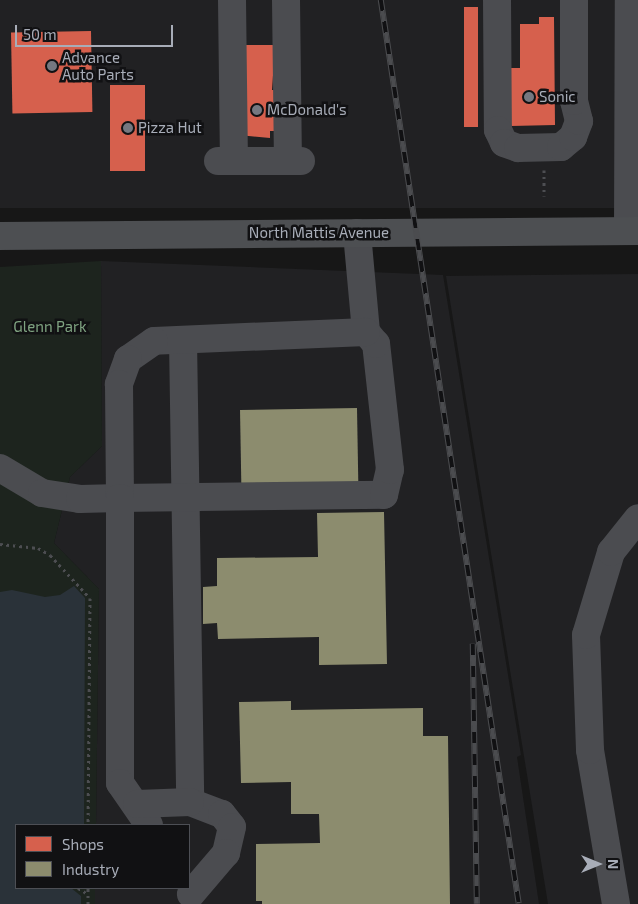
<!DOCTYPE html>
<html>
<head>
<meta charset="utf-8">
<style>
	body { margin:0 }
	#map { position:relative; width:638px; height:904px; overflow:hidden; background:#171717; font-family:"Exo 2",sans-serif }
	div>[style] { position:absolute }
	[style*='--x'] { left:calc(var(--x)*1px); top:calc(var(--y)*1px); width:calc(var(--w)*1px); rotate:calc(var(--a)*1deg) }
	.built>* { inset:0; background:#212123; transform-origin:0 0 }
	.green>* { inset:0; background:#1d241e }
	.water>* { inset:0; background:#2a3239 }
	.shops>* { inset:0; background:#d6604d; transform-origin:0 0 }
	.industry>* { inset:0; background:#8c8c6e; transform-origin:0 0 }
	.path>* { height:3px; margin-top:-1.5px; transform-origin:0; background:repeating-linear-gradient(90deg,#4d4e52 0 2.5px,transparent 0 6.5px) }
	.minor>* { height:28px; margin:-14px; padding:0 14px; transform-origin:14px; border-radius:14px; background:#4b4c50 }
	.major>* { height:28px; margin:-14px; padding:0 14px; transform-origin:14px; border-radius:14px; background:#4d4f52 }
	.rail>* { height:5.5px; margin-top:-2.75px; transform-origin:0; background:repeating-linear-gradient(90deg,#111113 0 11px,#4b4c4f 0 22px); box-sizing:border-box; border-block:1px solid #4b4c4f }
	.dots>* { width:14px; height:14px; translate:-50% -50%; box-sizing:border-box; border:2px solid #111113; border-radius:50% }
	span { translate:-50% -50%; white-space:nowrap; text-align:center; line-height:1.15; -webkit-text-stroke:5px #111113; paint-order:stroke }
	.poi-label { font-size:15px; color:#a8adb8 }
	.left { translate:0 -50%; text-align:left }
	.street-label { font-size:15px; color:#a8adb8 }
	.park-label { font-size:15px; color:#7fa381 }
	.legend { position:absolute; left:15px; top:824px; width:175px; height:65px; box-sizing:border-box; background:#111113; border:1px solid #4d4f55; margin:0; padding:6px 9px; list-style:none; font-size:15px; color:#a8adb8 }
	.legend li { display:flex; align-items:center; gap:10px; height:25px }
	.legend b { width:25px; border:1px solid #4d4f55 }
	.north { position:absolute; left:573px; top:839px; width:50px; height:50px; -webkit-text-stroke:4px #111113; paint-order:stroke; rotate:90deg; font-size:14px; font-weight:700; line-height:20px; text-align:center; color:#a8adb8 }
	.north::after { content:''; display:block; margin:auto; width:18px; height:22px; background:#a8adb8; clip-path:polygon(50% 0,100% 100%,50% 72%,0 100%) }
	.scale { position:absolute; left:15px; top:25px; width:158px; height:22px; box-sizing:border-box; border:2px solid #a8adb8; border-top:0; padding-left:6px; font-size:15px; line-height:18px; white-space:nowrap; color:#a8adb8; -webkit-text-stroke:4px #111113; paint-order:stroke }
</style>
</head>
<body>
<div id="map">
	<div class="built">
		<i style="left:0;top:0;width:638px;height:208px"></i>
		<i style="clip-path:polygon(101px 261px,443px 275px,521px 755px,517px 757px,539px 904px,95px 904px,95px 888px,189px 888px,189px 825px,96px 825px,99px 589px,54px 543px,70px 477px,102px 446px)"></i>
		<i style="clip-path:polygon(638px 274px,638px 904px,548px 904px,446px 276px)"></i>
	</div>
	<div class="green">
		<i style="clip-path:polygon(101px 261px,102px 446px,70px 477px,54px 543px,99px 589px,96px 825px,16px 825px,16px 888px,95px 888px,95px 904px,0 904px,0 267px)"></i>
	</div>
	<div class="water">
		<i style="clip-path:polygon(74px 586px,85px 598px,84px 825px,16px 825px,16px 888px,71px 888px,81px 896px,81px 904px,0 904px,0 592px,12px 590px,45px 597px,60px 595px)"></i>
	</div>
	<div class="shops">
		<i style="left:464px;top:7px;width:14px;height:120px"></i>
		<i style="clip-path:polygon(539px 17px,554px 17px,555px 125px,511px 126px,511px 68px,520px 68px,520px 24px,539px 24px)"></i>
		<i style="left:91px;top:31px;width:81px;height:80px;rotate:89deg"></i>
		<i style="clip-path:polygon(239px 45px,275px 45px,272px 90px,275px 90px,275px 131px,270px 131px,270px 138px,239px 135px)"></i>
		<i style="left:110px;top:85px;width:35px;height:86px"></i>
	</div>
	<div class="industry">
		<i style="left:357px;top:408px;width:76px;height:117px;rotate:89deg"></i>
		<i style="clip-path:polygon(384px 512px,387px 664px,319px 665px,319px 637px,218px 639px,217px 623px,203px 624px,203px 587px,217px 586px,217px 558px,318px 557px,317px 513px)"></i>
		<i style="clip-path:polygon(291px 701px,291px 710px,423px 708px,423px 736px,448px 736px,450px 904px,262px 904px,262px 901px,256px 901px,256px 844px,320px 843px,319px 814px,291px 814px,291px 782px,241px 783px,239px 702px)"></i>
	</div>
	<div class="path">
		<i style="--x:544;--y:170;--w:26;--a:90"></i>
		<i style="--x:0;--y:544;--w:38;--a:6"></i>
		<i style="--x:38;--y:548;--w:14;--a:30"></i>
		<i style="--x:50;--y:555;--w:59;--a:47.1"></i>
		<i style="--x:90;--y:598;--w:227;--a:90.5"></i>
		<i style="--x:78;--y:888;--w:12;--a:31"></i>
		<i style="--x:88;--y:904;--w:16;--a:-90"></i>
	</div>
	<div class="minor">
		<i style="--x:232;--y:0;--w:161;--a:89.3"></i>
		<i style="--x:286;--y:0;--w:161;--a:89.3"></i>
		<i style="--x:497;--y:0;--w:130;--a:89.6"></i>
		<i style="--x:498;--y:130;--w:14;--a:65"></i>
		<i style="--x:504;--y:143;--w:15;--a:20"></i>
		<i style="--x:518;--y:148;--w:43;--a:-1.3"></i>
		<i style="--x:561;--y:147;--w:16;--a:-40"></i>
		<i style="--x:573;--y:137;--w:17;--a:-69"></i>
		<i style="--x:579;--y:121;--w:21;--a:-104"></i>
		<i style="--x:574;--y:101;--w:101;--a:-90"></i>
		<i style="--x:218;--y:161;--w:83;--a:0"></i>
		<i style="--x:628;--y:231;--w:231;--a:-89.8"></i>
		<i style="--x:357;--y:233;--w:99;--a:84.8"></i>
		<i style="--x:183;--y:340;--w:462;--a:89.1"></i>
		<i style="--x:190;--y:802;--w:34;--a:21"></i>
		<i style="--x:222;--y:814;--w:16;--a:52"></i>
		<i style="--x:232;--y:827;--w:27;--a:103"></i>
		<i style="--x:226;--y:853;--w:54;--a:130.5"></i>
		<i style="--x:0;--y:468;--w:49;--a:30.8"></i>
		<i style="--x:42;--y:493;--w:38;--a:9"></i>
		<i style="--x:80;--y:499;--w:40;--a:-1.4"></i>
		<i style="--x:120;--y:498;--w:264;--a:-0.7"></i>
		<i style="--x:384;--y:495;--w:26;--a:-77"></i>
		<i style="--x:390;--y:470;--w:127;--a:-96.3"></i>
		<i style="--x:376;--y:344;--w:16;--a:-130"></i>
		<i style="--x:366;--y:332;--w:212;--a:177.6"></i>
		<i style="--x:154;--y:341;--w:32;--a:145"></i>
		<i style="--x:128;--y:359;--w:27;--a:110"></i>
		<i style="--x:119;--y:384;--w:114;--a:89.5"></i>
		<i style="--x:120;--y:498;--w:285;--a:90"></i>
		<i style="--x:120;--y:783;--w:51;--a:55.4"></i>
		<i style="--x:137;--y:804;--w:53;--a:-2.2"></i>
		<i style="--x:616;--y:904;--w:156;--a:-99.6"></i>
		<i style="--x:590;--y:750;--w:115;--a:-92"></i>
		<i style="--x:586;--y:635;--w:87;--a:-73.2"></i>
		<i style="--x:611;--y:552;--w:43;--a:-51.5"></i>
	</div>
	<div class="major">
		<i style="--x:0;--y:236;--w:638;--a:-0.45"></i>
	</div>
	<div class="rail">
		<i style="--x:381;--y:0;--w:914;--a:81.32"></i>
		<i style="--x:473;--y:644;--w:260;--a:89.1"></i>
	</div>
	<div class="dots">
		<i style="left:52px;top:66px;background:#757880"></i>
		<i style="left:529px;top:97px;background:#757880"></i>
		<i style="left:257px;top:110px;background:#757880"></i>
		<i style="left:128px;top:128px;background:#757880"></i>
	</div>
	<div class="poi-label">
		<span class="left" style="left:62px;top:66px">Advance<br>Auto Parts</span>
		<span class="left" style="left:539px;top:97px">Sonic</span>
		<span class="left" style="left:267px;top:110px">McDonald's</span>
		<span class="left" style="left:138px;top:128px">Pizza Hut</span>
	</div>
	<div class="street-label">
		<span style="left:319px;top:233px">North Mattis Avenue</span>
	</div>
	<div class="park-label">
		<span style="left:50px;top:327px">Glenn Park</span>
	</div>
	<ul class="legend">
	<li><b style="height:14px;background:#d6604d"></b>Shops</li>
	<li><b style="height:14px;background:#8c8c6e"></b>Industry</li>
	</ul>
	<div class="north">N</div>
	<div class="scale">50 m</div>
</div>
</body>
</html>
